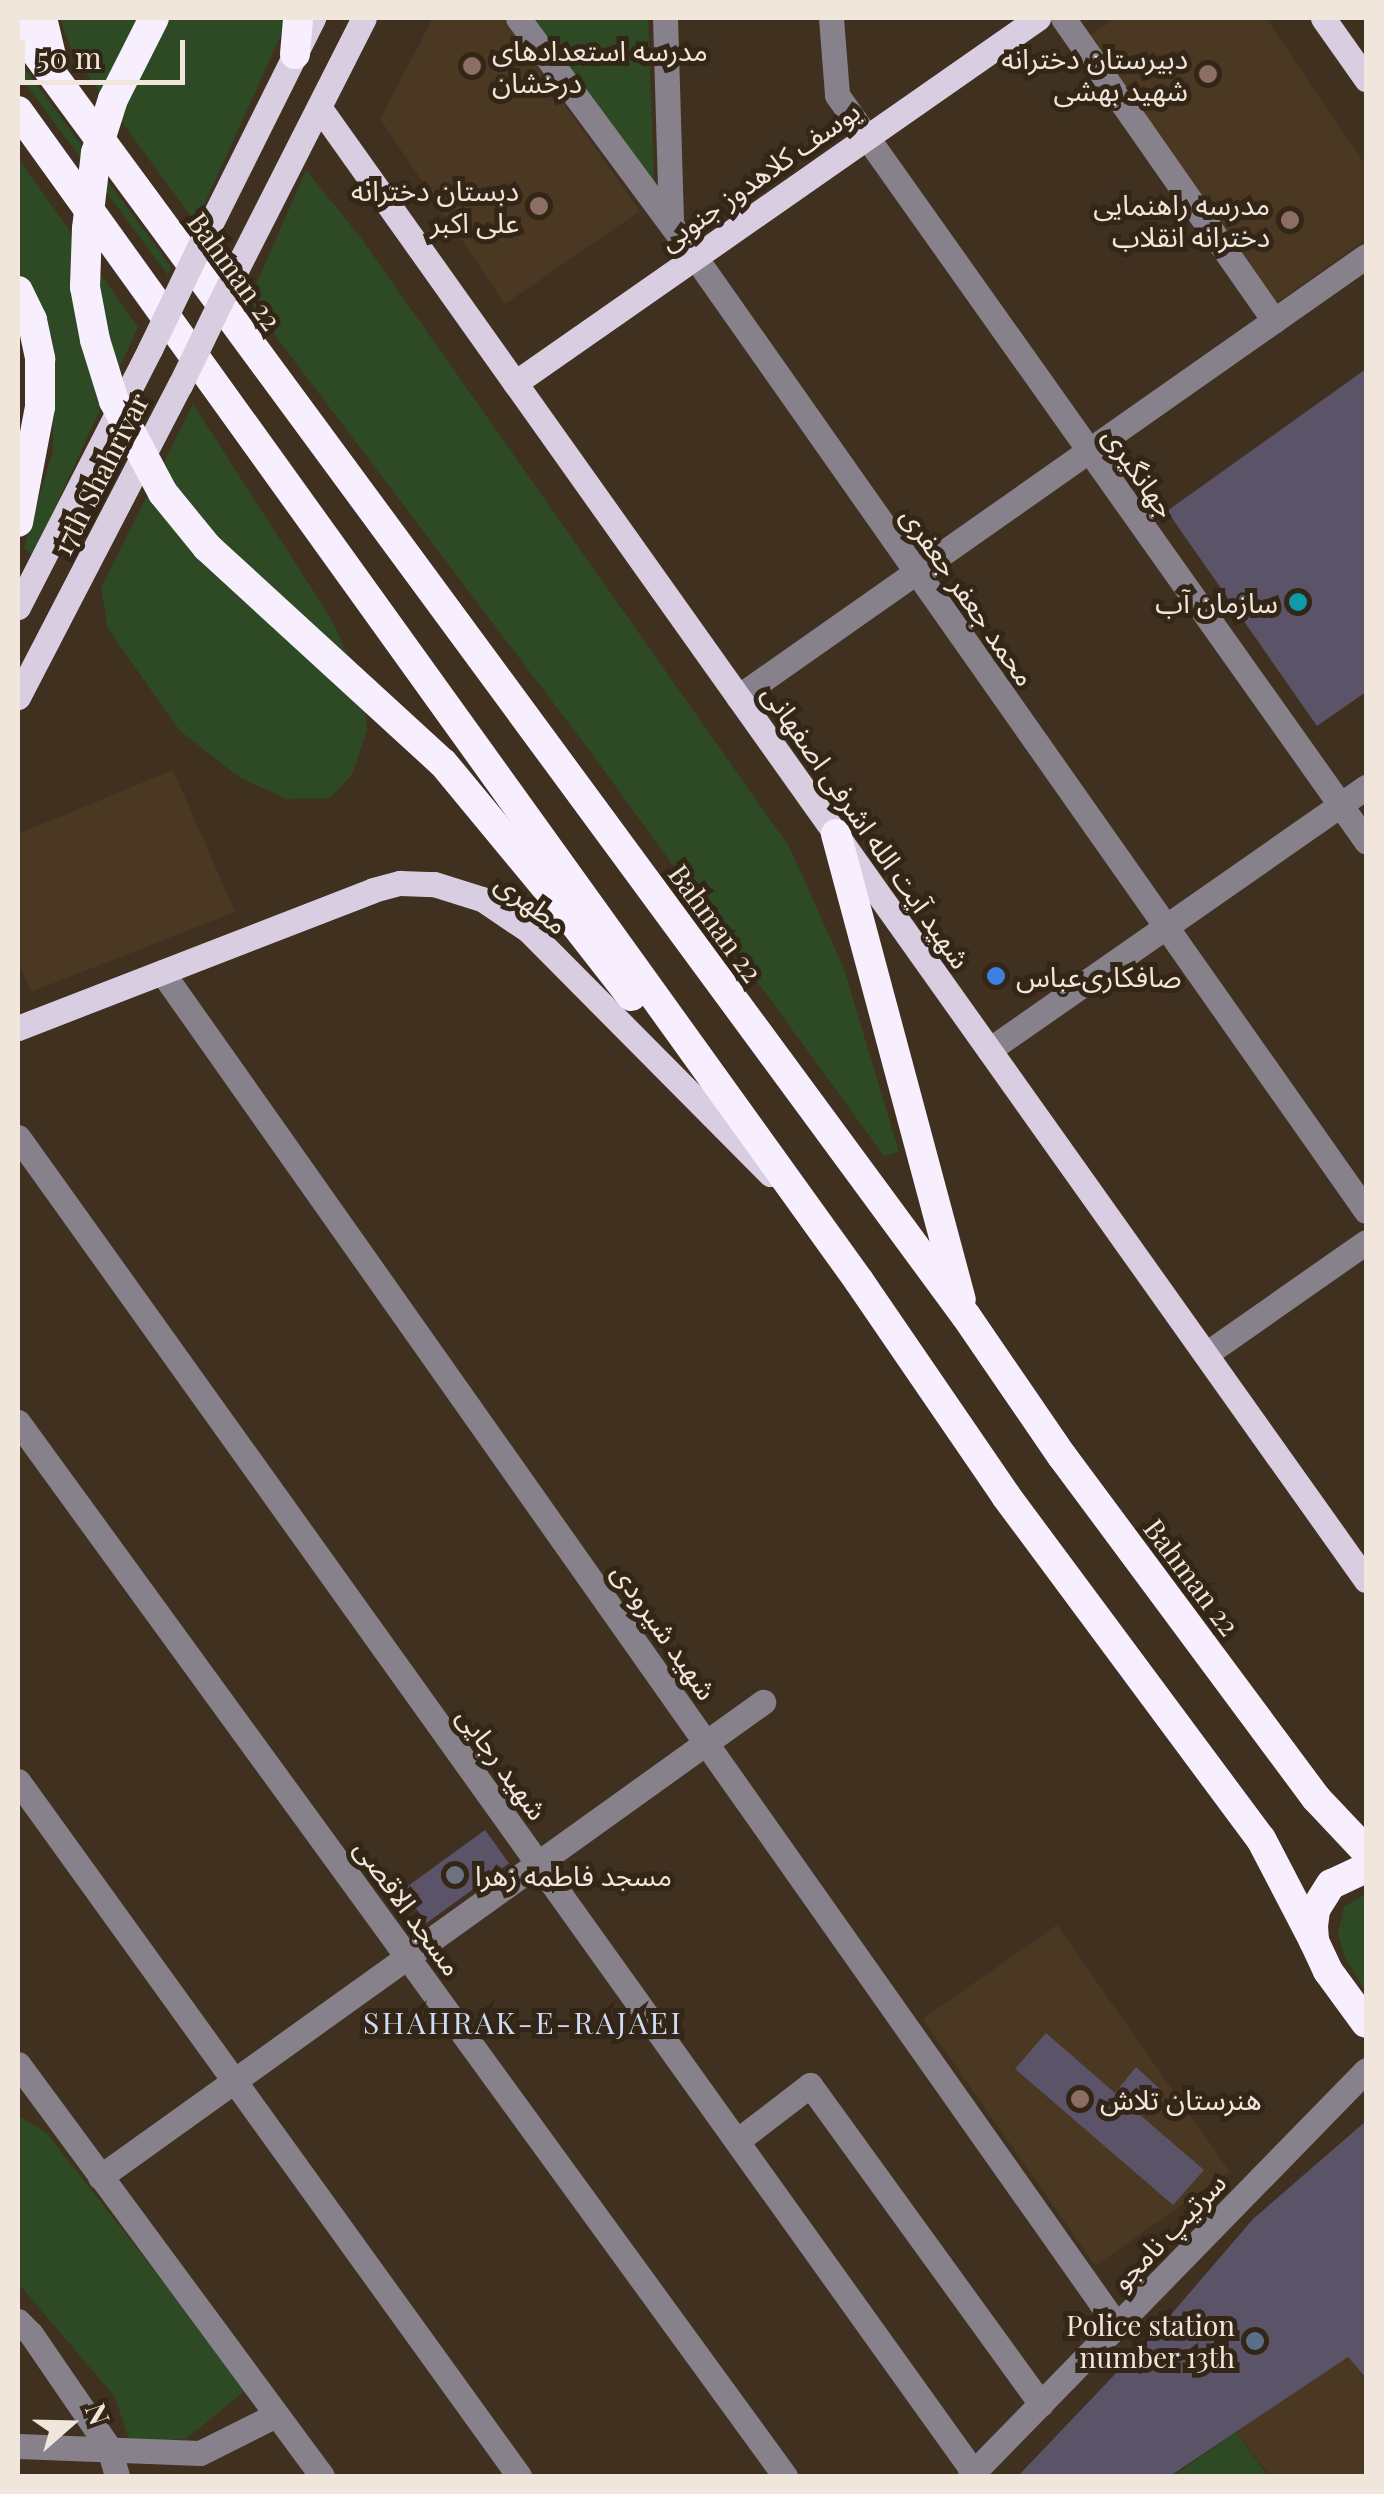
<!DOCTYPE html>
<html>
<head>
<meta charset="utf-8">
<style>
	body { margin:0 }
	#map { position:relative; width:1384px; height:2494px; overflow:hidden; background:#3f3020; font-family:"Playfair Display","Noto Sans Arabic",serif }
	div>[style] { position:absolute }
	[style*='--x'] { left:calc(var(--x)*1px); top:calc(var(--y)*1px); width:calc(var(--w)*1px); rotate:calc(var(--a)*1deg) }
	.built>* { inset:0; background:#4b3823; transform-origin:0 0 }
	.green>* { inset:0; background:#2e4a24 }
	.building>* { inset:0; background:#5b5367; transform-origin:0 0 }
	.minor>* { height:25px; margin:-12.5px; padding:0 12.5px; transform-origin:12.5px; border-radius:12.5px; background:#86818a }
	.major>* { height:25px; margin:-12.5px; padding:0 12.5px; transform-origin:12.5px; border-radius:12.5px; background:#d9cee1 }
	.highway>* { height:30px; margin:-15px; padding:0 15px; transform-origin:15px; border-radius:15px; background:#f7effd }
	.major-bridge>* { height:25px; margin:-12.5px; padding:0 12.5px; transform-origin:12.5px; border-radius:12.5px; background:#d9cee1 }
	.highway-bridge>* { height:30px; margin:-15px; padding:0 15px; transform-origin:15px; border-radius:15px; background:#f7effd }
	.dots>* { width:28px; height:28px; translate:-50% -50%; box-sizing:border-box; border:5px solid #342617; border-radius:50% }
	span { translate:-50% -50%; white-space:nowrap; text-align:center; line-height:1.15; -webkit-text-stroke:10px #342617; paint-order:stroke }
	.poi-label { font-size:28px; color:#f0e6dc }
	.left { translate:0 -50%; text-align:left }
	.right { translate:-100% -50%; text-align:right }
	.street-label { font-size:28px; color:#f0e6dc }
	.neighbourhood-label { font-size:30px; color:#cfdcf7; letter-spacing:2.5px }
	.frame { position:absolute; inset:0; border:20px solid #f0e6dc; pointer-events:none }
	.north { position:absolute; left:20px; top:2374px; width:100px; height:100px; -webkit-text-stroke:8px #342617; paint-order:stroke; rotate:70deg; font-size:28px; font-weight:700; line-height:40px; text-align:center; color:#f0e6dc }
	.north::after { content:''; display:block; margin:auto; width:35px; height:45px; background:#f0e6dc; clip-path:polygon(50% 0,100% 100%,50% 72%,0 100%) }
	.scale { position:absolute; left:20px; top:40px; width:165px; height:45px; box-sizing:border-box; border:5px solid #f0e6dc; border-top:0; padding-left:12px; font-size:30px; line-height:35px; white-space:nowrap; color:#f0e6dc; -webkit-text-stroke:8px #342617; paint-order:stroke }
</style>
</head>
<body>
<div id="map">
	<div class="built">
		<i style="clip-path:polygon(433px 18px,503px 18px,640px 211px,505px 304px,380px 119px)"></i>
		<i style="clip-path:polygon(1116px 18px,1266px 18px,1366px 166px,1366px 239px,1279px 301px,1270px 300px,1086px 38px)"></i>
		<i style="clip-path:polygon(173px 770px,235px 912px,31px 992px,18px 960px,18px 834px)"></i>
		<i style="left:1057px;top:1925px;width:301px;height:164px;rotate:55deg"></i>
		<i style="clip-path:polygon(1348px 2357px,1362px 2373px,1366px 2371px,1366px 2476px,1270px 2476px,1236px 2432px)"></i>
	</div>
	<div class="green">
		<i style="clip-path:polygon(60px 18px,284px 18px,284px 28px,196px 223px,74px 57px)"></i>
		<i style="clip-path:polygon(531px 18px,648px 18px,654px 180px)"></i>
		<i style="clip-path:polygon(18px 59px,171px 267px,168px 275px,18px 74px)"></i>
		<i style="clip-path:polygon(18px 158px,138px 327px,33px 556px,24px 548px,53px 451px,53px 340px,36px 299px,18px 276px)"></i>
		<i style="clip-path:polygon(306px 170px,361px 238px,790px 848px,844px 969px,899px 1152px,884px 1156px,595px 758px,249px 301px)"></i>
		<i style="clip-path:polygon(193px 404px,330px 617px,362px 684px,367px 730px,352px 775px,330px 798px,286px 799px,239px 777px,180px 731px,108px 629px,101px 588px)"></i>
		<i style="clip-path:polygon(1366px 1893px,1366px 1992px,1344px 1955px,1338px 1934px,1344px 1907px)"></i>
		<i style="clip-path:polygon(18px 2116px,46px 2132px,247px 2389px,186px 2439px,130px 2442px,115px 2397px,18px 2283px)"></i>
		<i style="clip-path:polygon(1236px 2432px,1268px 2476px,1173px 2476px)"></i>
	</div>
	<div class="building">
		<i style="clip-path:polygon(1366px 369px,1366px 692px,1317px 726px,1167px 511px)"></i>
		<i style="left:485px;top:1830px;width:41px;height:102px;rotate:54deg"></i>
		<i style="clip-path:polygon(1046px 2033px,1115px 2093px,1136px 2067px,1160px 2089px,1139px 2114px,1204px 2170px,1173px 2205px,1015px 2069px)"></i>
		<i style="clip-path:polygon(1366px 2121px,1366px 2378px,1348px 2357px,1170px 2476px,1018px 2476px,1162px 2325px,1253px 2219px)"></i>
	</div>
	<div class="minor">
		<i style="--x:518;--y:18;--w:297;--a:53.5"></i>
		<i style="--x:695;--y:257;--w:1166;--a:54.88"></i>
		<i style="--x:665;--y:18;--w:206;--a:88.3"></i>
		<i style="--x:831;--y:18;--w:77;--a:85.5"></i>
		<i style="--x:837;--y:95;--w:915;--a:54.66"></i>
		<i style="--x:1063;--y:18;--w:369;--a:55.1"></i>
		<i style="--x:738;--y:697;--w:767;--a:-35.08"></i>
		<i style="--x:162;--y:972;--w:1657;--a:54.8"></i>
		<i style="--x:989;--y:1050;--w:460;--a:-34.9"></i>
		<i style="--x:18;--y:1137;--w:1643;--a:54.41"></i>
		<i style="--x:1206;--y:1354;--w:195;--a:-35"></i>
		<i style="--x:18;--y:1422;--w:1304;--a:53.96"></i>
		<i style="--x:18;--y:1781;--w:857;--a:54.21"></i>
		<i style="--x:18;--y:2064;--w:512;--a:53.58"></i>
		<i style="--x:737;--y:2141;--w:92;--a:-37.5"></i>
		<i style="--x:810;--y:2085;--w:394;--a:54.1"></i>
		<i style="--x:100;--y:2177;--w:816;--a:-35.62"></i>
		<i style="--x:18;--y:2321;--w:18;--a:45"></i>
		<i style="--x:31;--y:2334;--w:138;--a:55.6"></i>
		<i style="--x:109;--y:2448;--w:29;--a:74"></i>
		<i style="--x:18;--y:2446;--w:182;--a:2.2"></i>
		<i style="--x:200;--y:2453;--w:85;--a:-26.6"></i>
		<i style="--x:970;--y:2476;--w:567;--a:-45.71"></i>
	</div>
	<div class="major">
		<i style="--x:1323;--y:18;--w:75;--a:54.8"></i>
		<i style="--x:319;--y:107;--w:1807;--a:54.6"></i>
		<i style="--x:204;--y:237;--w:245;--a:-63.5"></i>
		<i style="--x:233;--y:276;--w:289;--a:-63.1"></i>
		<i style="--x:515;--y:383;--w:638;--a:-34.91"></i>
		<i style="--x:18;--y:607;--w:290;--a:-62.9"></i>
		<i style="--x:18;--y:697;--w:352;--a:-62.6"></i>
		<i style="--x:18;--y:1028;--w:381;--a:-21.2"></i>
		<i style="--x:373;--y:890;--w:28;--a:-15"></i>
		<i style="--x:400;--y:883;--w:34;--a:2"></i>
		<i style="--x:434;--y:884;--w:50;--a:17.4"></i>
		<i style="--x:482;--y:899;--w:55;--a:34"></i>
		<i style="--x:528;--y:930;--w:344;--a:45.2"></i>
	</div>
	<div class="highway">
		<i style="--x:42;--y:18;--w:47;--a:76.6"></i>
		<i style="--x:18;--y:28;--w:1599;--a:53.65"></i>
		<i style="--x:966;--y:1316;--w:170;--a:55.6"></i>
		<i style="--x:1062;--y:1456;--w:426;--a:53.4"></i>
		<i style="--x:1316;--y:1798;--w:73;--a:46.7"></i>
		<i style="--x:295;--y:54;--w:36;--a:-85"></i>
		<i style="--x:18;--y:111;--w:1441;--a:54.29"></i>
		<i style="--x:859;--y:1281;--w:260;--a:55.6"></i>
		<i style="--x:1006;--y:1496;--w:427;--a:53.4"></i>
		<i style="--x:1261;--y:1839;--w:115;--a:62.5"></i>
		<i style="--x:18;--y:291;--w:32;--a:64"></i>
		<i style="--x:32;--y:320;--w:40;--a:78"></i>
		<i style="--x:40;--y:359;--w:48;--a:90"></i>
		<i style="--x:40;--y:407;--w:117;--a:100.8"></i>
		<i style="--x:836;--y:834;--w:482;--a:75"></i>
		<i style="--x:553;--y:896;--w:127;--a:52"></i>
		<i style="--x:1366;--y:1868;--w:38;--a:155"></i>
		<i style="--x:1331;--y:1884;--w:31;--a:122"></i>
		<i style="--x:1315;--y:1910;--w:16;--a:97"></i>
		<i style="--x:1313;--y:1926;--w:15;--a:86"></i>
		<i style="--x:1314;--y:1941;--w:33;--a:65"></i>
		<i style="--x:1328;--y:1971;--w:64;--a:53.8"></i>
	</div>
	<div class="major-bridge">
		<i style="--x:150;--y:349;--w:124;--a:-64.3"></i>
		<i style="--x:180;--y:385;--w:121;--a:-64.1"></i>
	</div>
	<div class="highway-bridge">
		<i style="--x:154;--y:18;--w:91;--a:116.8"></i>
		<i style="--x:113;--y:99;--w:57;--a:107.5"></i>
		<i style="--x:96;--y:153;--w:77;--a:96.8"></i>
		<i style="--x:87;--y:229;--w:58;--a:92"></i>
		<i style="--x:85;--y:287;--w:54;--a:79.3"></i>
		<i style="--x:95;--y:340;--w:64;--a:72.7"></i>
		<i style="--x:114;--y:401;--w:104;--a:62"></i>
		<i style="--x:163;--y:493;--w:70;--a:50.8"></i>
		<i style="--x:207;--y:547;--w:320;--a:42.5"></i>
		<i style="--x:443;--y:763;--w:173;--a:50.4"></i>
	</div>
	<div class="dots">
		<i style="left:472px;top:66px;background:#8d6e63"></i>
		<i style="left:1208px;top:74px;background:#8d6e63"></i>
		<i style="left:539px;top:206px;background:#8d6e63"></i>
		<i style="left:1290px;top:220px;background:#8d6e63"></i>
		<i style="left:1298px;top:602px;background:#0f9aa8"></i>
		<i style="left:996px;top:976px;background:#3f7fe0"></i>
		<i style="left:455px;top:1875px;background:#6b7280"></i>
		<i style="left:1080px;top:2099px;background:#8d6e63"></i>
		<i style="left:1255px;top:2341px;background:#5c6f8a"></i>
	</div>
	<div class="poi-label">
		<span class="left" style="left:492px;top:66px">مدرسه استعدادهای<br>درخشان</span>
		<span class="right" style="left:1188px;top:74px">دبیرستان دخترانه<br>شهید بهشی</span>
		<span class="right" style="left:519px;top:206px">دبستان دخترانه<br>علی اکبر</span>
		<span class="right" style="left:1270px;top:220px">مدرسه راهنمایی<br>دخترانه انقلاب</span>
		<span class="right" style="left:1278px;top:602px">سازمان آب</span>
		<span class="left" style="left:1016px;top:976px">صافکاری‌عباس</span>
		<span class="left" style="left:475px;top:1875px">مسجد فاطمه زهرا</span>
		<span class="left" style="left:1100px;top:2099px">هنرستان تلاش</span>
		<span class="right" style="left:1235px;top:2341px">Police station<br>number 13th</span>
	</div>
	<div class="street-label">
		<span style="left:759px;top:175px;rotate:-35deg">یوسف کلاهدوز جنوبی</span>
		<span style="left:235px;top:271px;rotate:54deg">Bahman 22</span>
		<span style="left:1140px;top:472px;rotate:55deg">جهانگیری</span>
		<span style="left:100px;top:474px;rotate:-63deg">17th Shahrivar</span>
		<span style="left:969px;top:596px;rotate:55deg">محمد جعفر جعفری</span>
		<span style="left:867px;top:826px;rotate:55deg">شهید آیت الله اشرفی اصفهانی</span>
		<span style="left:532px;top:903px;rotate:37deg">مطهری</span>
		<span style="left:716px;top:923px;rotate:54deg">Bahman 22</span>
		<span style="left:1192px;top:1577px;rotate:53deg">Bahman 22</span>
		<span style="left:665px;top:1631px;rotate:55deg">شهید شیرودی</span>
		<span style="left:503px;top:1763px;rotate:54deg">شهید رجایی</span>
		<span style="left:409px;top:1907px;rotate:54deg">مسجد الاقصی</span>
		<span style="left:1168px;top:2231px;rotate:-46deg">سرتیپ نامجو</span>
	</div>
	<div class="neighbourhood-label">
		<span style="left:523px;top:2022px">SHAHRAK-E-RAJAEI</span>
	</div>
	<div class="frame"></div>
	<div class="north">N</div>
	<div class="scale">50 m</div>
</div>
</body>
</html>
